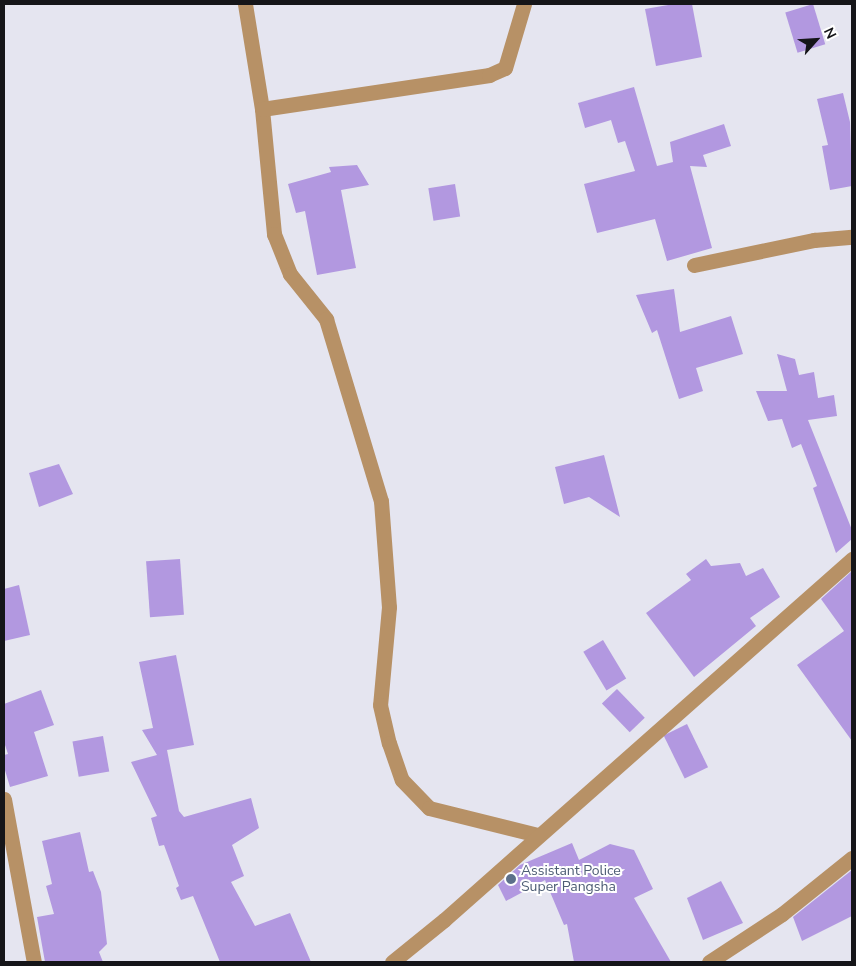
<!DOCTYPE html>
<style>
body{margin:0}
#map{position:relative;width:856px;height:966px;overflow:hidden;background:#e5e5f0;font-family:"Nunito Sans",sans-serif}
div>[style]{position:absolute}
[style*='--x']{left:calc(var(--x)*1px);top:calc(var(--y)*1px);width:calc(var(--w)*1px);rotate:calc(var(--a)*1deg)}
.building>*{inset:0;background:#b298e0;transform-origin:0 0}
.minor>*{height:15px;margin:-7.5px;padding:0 7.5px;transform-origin:7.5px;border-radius:7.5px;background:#b79166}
.dots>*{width:14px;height:14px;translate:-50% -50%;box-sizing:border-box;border:2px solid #fff;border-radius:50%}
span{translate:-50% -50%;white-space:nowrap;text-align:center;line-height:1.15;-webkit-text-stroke:4px #fff;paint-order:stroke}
.service-label{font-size:14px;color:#4e5e75}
.left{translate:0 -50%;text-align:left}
.frame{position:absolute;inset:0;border:5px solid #151519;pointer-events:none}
.north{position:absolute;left:791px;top:15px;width:50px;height:50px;-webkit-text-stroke:4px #fff;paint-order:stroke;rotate:64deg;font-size:14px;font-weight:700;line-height:20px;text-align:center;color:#151519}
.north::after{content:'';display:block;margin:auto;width:18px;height:22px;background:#151519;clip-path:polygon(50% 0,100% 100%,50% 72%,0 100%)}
</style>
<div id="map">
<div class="building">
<i style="clip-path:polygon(674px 4px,692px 4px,702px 57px,656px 66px,645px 9px)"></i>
<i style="left:813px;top:4px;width:42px;height:29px;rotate:73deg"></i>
<i style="clip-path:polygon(634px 87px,657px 166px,673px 162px,670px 142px,724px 124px,731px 146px,703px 155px,707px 167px,690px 166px,712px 248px,667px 261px,655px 219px,597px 233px,584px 184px,635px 171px,625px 141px,618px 143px,611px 120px,585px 128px,578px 103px)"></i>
<i style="clip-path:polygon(843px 93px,850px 122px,852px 186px,830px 190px,822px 146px,828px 145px,817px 99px)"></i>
<i style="clip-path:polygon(357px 165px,369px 185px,341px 190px,356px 268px,317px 275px,305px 211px,296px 213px,288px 184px,331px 172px,329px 167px)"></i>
<i style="left:455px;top:184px;width:33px;height:27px;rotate:81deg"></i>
<i style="clip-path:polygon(674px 289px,680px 332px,731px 316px,743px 354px,696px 368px,703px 391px,679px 399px,657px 330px,652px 333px,636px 295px)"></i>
<i style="clip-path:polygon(777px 354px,795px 359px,799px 375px,814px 372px,818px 398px,834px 395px,837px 416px,808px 420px,852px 530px,852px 539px,836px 553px,813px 488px,817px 486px,801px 444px,792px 448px,782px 419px,768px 421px,756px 391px,787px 391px)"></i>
<i style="clip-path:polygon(604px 455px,620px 517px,589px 497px,564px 504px,555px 467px)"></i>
<i style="clip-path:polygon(59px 464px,73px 494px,39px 507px,29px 473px)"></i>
<i style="left:180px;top:559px;width:56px;height:34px;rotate:86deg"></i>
<i style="clip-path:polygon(706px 559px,711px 566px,740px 563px,746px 576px,763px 568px,780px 597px,750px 618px,756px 626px,694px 677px,646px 613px,691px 580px,686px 574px)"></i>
<i style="clip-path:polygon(852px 571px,852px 741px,797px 665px,844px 631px,821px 599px)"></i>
<i style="clip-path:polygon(19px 585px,30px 635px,4px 641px,4px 589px)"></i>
<i style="left:603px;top:640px;width:45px;height:23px;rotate:59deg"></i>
<i style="clip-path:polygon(176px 655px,194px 745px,167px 750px,179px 811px,184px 817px,251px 798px,259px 828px,232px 845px,244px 876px,231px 882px,255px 926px,290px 913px,311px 962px,220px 962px,193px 896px,181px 900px,176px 888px,179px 886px,164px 845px,159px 846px,151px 818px,157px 816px,131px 762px,157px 755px,142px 730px,153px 728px,139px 662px)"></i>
<i style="left:617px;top:689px;width:40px;height:21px;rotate:46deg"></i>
<i style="clip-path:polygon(41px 690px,54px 725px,34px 732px,48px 776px,10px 787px,4px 767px,4px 755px,8px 754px,4px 742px,4px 704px)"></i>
<i style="left:687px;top:724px;width:48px;height:26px;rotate:64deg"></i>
<i style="left:103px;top:736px;width:36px;height:31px;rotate:80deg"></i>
<i style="clip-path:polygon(80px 832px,89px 872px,93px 871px,101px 892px,107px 944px,99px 952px,103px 962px,45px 962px,37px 917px,54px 914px,46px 886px,52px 884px,42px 841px)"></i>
<i style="clip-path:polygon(572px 843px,579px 860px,610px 844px,634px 850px,653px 889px,634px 898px,671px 962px,574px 962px,567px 924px,564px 925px,545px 880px,506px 901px,498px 885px,520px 865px)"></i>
<i style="clip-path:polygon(852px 870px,852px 916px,802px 941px,793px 917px)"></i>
<i style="clip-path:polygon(721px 881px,743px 923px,703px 940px,687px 898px)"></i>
</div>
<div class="minor">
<i style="--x:245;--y:4;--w:106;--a:80.8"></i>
<i style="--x:262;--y:109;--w:126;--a:84.5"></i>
<i style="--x:274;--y:234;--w:43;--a:68.2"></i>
<i style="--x:290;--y:274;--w:58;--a:51.3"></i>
<i style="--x:326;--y:319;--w:190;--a:73.2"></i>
<i style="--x:381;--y:501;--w:106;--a:85.7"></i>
<i style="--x:389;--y:607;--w:98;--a:95.2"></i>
<i style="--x:380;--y:705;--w:39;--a:77"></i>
<i style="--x:389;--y:743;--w:39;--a:71"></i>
<i style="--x:402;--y:780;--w:39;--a:46"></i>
<i style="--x:429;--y:808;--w:112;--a:13.9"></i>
<i style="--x:262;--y:109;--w:230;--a:-8.5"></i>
<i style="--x:489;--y:75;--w:17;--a:-24"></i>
<i style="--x:505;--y:68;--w:67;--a:-73.5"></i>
<i style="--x:694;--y:265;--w:123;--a:-11.8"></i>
<i style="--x:814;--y:240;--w:38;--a:-5"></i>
<i style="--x:4;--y:799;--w:166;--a:79.6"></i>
<i style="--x:392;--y:962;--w:67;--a:-38.9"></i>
<i style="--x:444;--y:920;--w:545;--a:-41.5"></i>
<i style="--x:709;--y:962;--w:87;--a:-33.3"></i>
<i style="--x:782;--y:914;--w:90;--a:-38.7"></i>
</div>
<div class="dots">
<i style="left:511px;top:879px;background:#5c6f8a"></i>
</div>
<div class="service-label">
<span class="left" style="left:521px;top:879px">Assistant Police<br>Super Pangsha</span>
</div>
<div class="frame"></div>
<div class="north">N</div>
</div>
